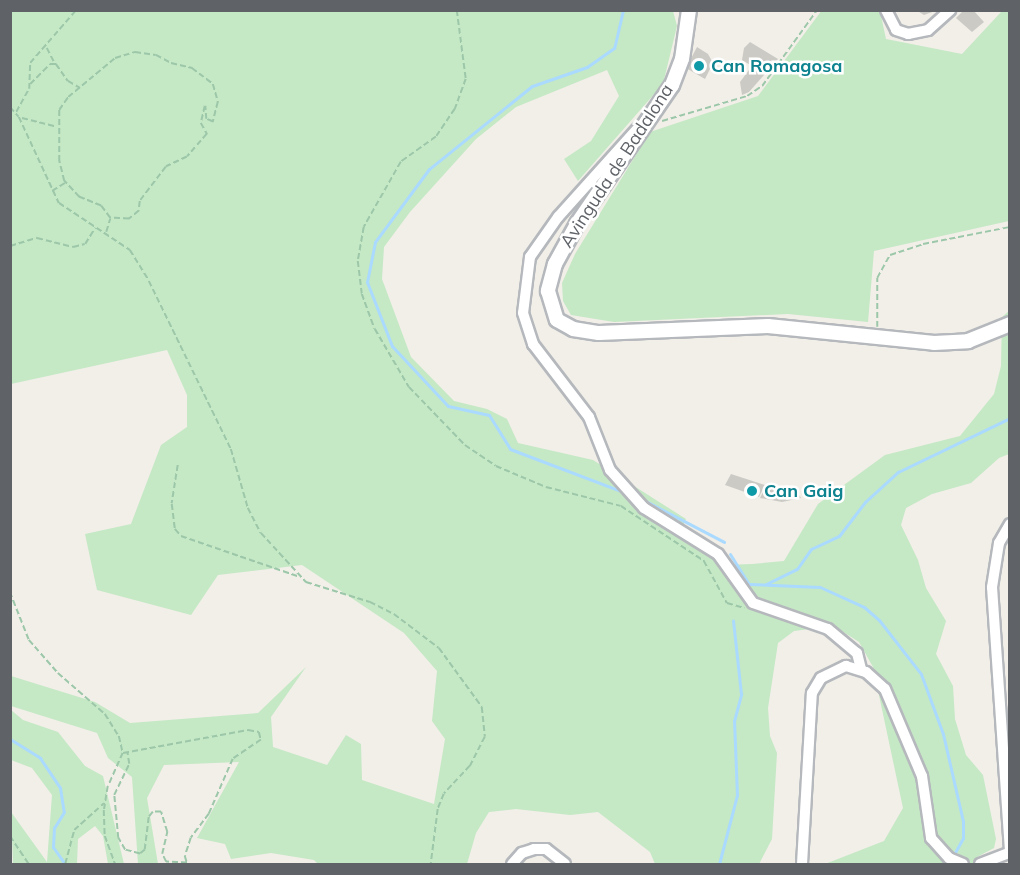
<!DOCTYPE html>
<style>
body{margin:0}
#map{position:relative;width:1020px;height:875px;overflow:hidden;background:#f1efe8;font-family:Mulish,sans-serif}
div>[style]{position:absolute}
[style*='--x']{left:calc(var(--x)*1px);top:calc(var(--y)*1px);width:calc(var(--w)*1px);rotate:calc(var(--a)*1deg)}
.green>*{inset:0;background:#c5e8c5}
.stream>*{height:3px;margin:-1.5px;padding:0 1.5px;transform-origin:1.5px;border-radius:1.5px;background:#aadaff}
.building>*{inset:0;background:#cccac5}
.path>*{height:1.5px;margin-top:-0.75px;transform-origin:0;background:repeating-linear-gradient(90deg,#9cc7a9 0 6px,transparent 0 9px)}
.roads{filter:drop-shadow(2px 0 #b5b8bc) drop-shadow(-2px 0 #b5b8bc) drop-shadow(0 2px #b5b8bc) drop-shadow(0 -2px #b5b8bc)}
.minor>*{height:10px;margin:-5px;padding:0 5px;transform-origin:5px;border-radius:5px;background:#fff}
.tertiary>*{height:14px;margin:-7px;padding:0 7px;transform-origin:7px;border-radius:7px;background:#fff}
.dots>*{width:16px;height:16px;translate:-50% -50%;box-sizing:border-box;border:3px solid #fff;border-radius:50%}
span{translate:-50% -50%;white-space:nowrap;text-align:center;line-height:1.15;-webkit-text-stroke:5px #fff;paint-order:stroke}
.culture-label{font-size:18px;color:#0d838f;font-weight:700}
.left{translate:0 -50%;text-align:left}
.street-label{font-size:18px;color:#5f6368}
.frame{position:absolute;inset:0;border:12px solid #5f6368;pointer-events:none}
</style>
<div id="map">
<div class="green">
<i style="clip-path:polygon(822px 10px,880px 11px,886px 39px,962px 54px,1002px 11px,1009px 11px,1009px 221px,874px 251px,868px 322px,788px 314px,614px 322px,571px 315px,563px 301px,562px 283px,575px 254px,650px 132px,758px 96px)"></i>
<i style="clip-path:polygon(11px 11px,673px 11px,677px 26px,663px 84px,578px 181px,564px 159px,591px 141px,619px 96px,607px 70px,516px 107px,476px 139px,410px 212px,384px 247px,382px 279px,411px 357px,454px 401px,487px 409px,507px 419px,518px 443px,593px 460px,686px 519px,682px 528px,724px 565px,752px 564px,784px 561px,818px 504px,885px 455px,960px 436px,994px 394px,1001px 366px,1002px 317px,1009px 311px,1009px 454px,999px 458px,971px 483px,932px 494px,906px 508px,901px 525px,918px 560px,926px 588px,946px 621px,936px 654px,953px 686px,955px 719px,966px 755px,983px 775px,996px 839px,994px 848px,977px 857px,976px 864px,825px 864px,884px 841px,903px 808px,873px 667px,859px 642px,834px 626px,794px 631px,778px 643px,768px 708px,770px 736px,777px 753px,772px 839px,759px 864px,655px 864px,650px 852px,598px 812px,570px 815px,516px 809px,489px 812px,476px 833px,467px 864px,318px 864px,314px 860px,271px 853px,231px 859px,225px 844px,197px 838px,239px 762px,164px 765px,147px 798px,158px 864px,138px 864px,132px 777px,108px 758px,97px 733px,11px 706px,11px 676px,95px 702px,130px 723px,258px 713px,306px 667px,271px 717px,273px 747px,327px 765px,346px 735px,361px 744px,362px 780px,434px 804px,445px 739px,432px 721px,437px 671px,404px 633px,302px 565px,218px 575px,191px 615px,97px 590px,85px 534px,131px 524px,161px 445px,187px 427px,187px 395px,167px 350px,11px 384px)"></i>
<i style="clip-path:polygon(11px 710px,23px 720px,58px 732px,85px 766px,103px 776px,124px 864px,108px 864px,103px 836px,95px 826px,78px 839px,77px 864px,13px 864px,11px 812px,47px 862px,52px 795px,32px 768px,11px 760px)"></i>
</div>
<div class="stream">
<i style="--x:623;--y:10;--w:39;--a:103"></i>
<i style="--x:614;--y:48;--w:33;--a:145"></i>
<i style="--x:587;--y:67;--w:58;--a:160.9"></i>
<i style="--x:532;--y:86;--w:132;--a:141.1"></i>
<i style="--x:429;--y:169;--w:91;--a:126.5"></i>
<i style="--x:375;--y:242;--w:41;--a:101.3"></i>
<i style="--x:367;--y:282;--w:69;--a:68.7"></i>
<i style="--x:392;--y:346;--w:82;--a:47"></i>
<i style="--x:448;--y:406;--w:42;--a:12.4"></i>
<i style="--x:489;--y:415;--w:40;--a:58"></i>
<i style="--x:510;--y:449;--w:121;--a:20.8"></i>
<i style="--x:638;--y:497;--w:97;--a:27.6"></i>
<i style="--x:730;--y:554;--w:36;--a:58"></i>
<i style="--x:749;--y:584;--w:71;--a:2.4"></i>
<i style="--x:820;--y:587;--w:48;--a:24.4"></i>
<i style="--x:864;--y:607;--w:20;--a:41"></i>
<i style="--x:879;--y:620;--w:68;--a:52.1"></i>
<i style="--x:921;--y:674;--w:64;--a:69.9"></i>
<i style="--x:943;--y:734;--w:89;--a:77.1"></i>
<i style="--x:963;--y:821;--w:17;--a:90"></i>
<i style="--x:963;--y:838;--w:18;--a:119"></i>
<i style="--x:766;--y:584;--w:34;--a:-26"></i>
<i style="--x:797;--y:569;--w:24;--a:-55"></i>
<i style="--x:811;--y:549;--w:31;--a:-25"></i>
<i style="--x:839;--y:536;--w:43;--a:-52.6"></i>
<i style="--x:865;--y:502;--w:45;--a:-42.3"></i>
<i style="--x:898;--y:472;--w:124;--a:-25.7"></i>
<i style="--x:10;--y:739;--w:36;--a:32"></i>
<i style="--x:40;--y:758;--w:36;--a:56"></i>
<i style="--x:60;--y:788;--w:24;--a:81"></i>
<i style="--x:64;--y:812;--w:19;--a:122"></i>
<i style="--x:54;--y:828;--w:19;--a:93"></i>
<i style="--x:53;--y:847;--w:21;--a:55"></i>
<i style="--x:719;--y:864;--w:71;--a:-75.4"></i>
<i style="--x:737;--y:795;--w:74;--a:-92.3"></i>
<i style="--x:734;--y:721;--w:28;--a:-75"></i>
<i style="--x:741;--y:694;--w:74;--a:-96.2"></i>
</div>
<div class="building">
<i style="clip-path:polygon(916px 10px,935px 10px,935px 11px,924px 15px)"></i>
<i style="clip-path:polygon(964px 10px,973px 10px,984px 22px,972px 32px,956px 18px)"></i>
<i style="clip-path:polygon(750px 42px,778px 59px,749px 92px,742px 95px,740px 82px,752px 66px,742px 60px,744px 48px)"></i>
<i style="clip-path:polygon(697px 47px,708px 54px,713px 63px,705px 79px,686px 68px)"></i>
<i style="clip-path:polygon(731px 474px,765px 485px,759px 497px,725px 485px)"></i>
<i style="clip-path:polygon(767px 484px,779px 490px,794px 487px,801px 498px,782px 502px,760px 498px)"></i>
</div>
<div class="path">
<i style="--x:457;--y:10;--w:70;--a:82.6"></i>
<i style="--x:466;--y:79;--w:32;--a:110"></i>
<i style="--x:455;--y:109;--w:34;--a:124"></i>
<i style="--x:436;--y:137;--w:43;--a:144.5"></i>
<i style="--x:401;--y:162;--w:75;--a:119.6"></i>
<i style="--x:364;--y:227;--w:35;--a:100"></i>
<i style="--x:358;--y:261;--w:33;--a:83"></i>
<i style="--x:362;--y:294;--w:37;--a:70"></i>
<i style="--x:375;--y:329;--w:67;--a:59.6"></i>
<i style="--x:409;--y:387;--w:81;--a:46"></i>
<i style="--x:465;--y:445;--w:37;--a:34"></i>
<i style="--x:496;--y:466;--w:54;--a:22.8"></i>
<i style="--x:546;--y:487;--w:77;--a:14.2"></i>
<i style="--x:621;--y:506;--w:100;--a:33.5"></i>
<i style="--x:704;--y:561;--w:48;--a:61.3"></i>
<i style="--x:727;--y:603;--w:18;--a:16"></i>
<i style="--x:47;--y:48;--w:18;--a:63"></i>
<i style="--x:135;--y:52;--w:21;--a:8"></i>
<i style="--x:156;--y:55;--w:17;--a:28"></i>
<i style="--x:171;--y:63;--w:22;--a:13"></i>
<i style="--x:192;--y:68;--w:26;--a:37"></i>
<i style="--x:213;--y:84;--w:19;--a:74"></i>
<i style="--x:218;--y:102;--w:21;--a:104"></i>
<i style="--x:213;--y:122;--w:8;--a:-157"></i>
<i style="--x:206;--y:119;--w:13;--a:-94"></i>
<i style="--x:205;--y:106;--w:17;--a:103"></i>
<i style="--x:201;--y:123;--w:13;--a:61"></i>
<i style="--x:207;--y:134;--w:30;--a:131"></i>
<i style="--x:187;--y:157;--w:23;--a:155"></i>
<i style="--x:166;--y:167;--w:43;--a:127.4"></i>
<i style="--x:140;--y:201;--w:10;--a:96"></i>
<i style="--x:139;--y:211;--w:13;--a:141"></i>
<i style="--x:129;--y:219;--w:19;--a:-177"></i>
<i style="--x:110;--y:218;--w:15;--a:-127"></i>
<i style="--x:101;--y:206;--w:24;--a:-158"></i>
<i style="--x:79;--y:197;--w:22;--a:-133"></i>
<i style="--x:64;--y:181;--w:21;--a:-104"></i>
<i style="--x:59;--y:161;--w:51;--a:-90"></i>
<i style="--x:59;--y:110;--w:16;--a:-55"></i>
<i style="--x:68;--y:97;--w:61;--a:-39.7"></i>
<i style="--x:115;--y:58;--w:21;--a:-17"></i>
<i style="--x:30;--y:84;--w:28;--a:-45"></i>
<i style="--x:50;--y:64;--w:6;--a:0"></i>
<i style="--x:56;--y:64;--w:21;--a:55"></i>
<i style="--x:68;--y:81;--w:14;--a:30"></i>
<i style="--x:10;--y:107;--w:13;--a:48"></i>
<i style="--x:19;--y:117;--w:95;--a:65.1"></i>
<i style="--x:59;--y:203;--w:85;--a:33.5"></i>
<i style="--x:130;--y:250;--w:36;--a:58"></i>
<i style="--x:149;--y:281;--w:187;--a:64"></i>
<i style="--x:231;--y:449;--w:61;--a:73.9"></i>
<i style="--x:248;--y:508;--w:28;--a:63"></i>
<i style="--x:261;--y:533;--w:67;--a:47.4"></i>
<i style="--x:306;--y:582;--w:67;--a:17.4"></i>
<i style="--x:370;--y:602;--w:27;--a:27"></i>
<i style="--x:394;--y:614;--w:56;--a:37.1"></i>
<i style="--x:439;--y:648;--w:73;--a:53.9"></i>
<i style="--x:482;--y:707;--w:30;--a:84"></i>
<i style="--x:485;--y:737;--w:33;--a:117"></i>
<i style="--x:470;--y:766;--w:38;--a:133"></i>
<i style="--x:444;--y:794;--w:16;--a:112"></i>
<i style="--x:438;--y:809;--w:55;--a:97.3"></i>
<i style="--x:16;--y:112;--w:26;--a:-61"></i>
<i style="--x:29;--y:89;--w:26;--a:-88"></i>
<i style="--x:30;--y:63;--w:70;--a:-49"></i>
<i style="--x:22;--y:118;--w:36;--a:14"></i>
<i style="--x:662;--y:121;--w:89;--a:-16.4"></i>
<i style="--x:747;--y:96;--w:18;--a:-34"></i>
<i style="--x:762;--y:86;--w:94;--a:-54.1"></i>
<i style="--x:52;--y:191;--w:15;--a:-32"></i>
<i style="--x:106;--y:232;--w:14;--a:-73"></i>
<i style="--x:10;--y:246;--w:28;--a:-17"></i>
<i style="--x:37;--y:238;--w:37;--a:14"></i>
<i style="--x:73;--y:247;--w:12;--a:-14"></i>
<i style="--x:85;--y:244;--w:19;--a:-58"></i>
<i style="--x:877;--y:327;--w:49;--a:-90"></i>
<i style="--x:877;--y:278;--w:26;--a:-61"></i>
<i style="--x:890;--y:255;--w:35;--a:-18"></i>
<i style="--x:923;--y:244;--w:89;--a:-11.1"></i>
<i style="--x:178;--y:465;--w:39;--a:99"></i>
<i style="--x:172;--y:504;--w:25;--a:83"></i>
<i style="--x:175;--y:529;--w:9;--a:49"></i>
<i style="--x:181;--y:536;--w:126;--a:19"></i>
<i style="--x:10;--y:592;--w:52;--a:68.4"></i>
<i style="--x:29;--y:640;--w:44;--a:48.7"></i>
<i style="--x:58;--y:673;--w:62;--a:41.1"></i>
<i style="--x:105;--y:714;--w:26;--a:58"></i>
<i style="--x:119;--y:736;--w:17;--a:77"></i>
<i style="--x:123;--y:753;--w:36;--a:114"></i>
<i style="--x:108;--y:786;--w:24;--a:99"></i>
<i style="--x:104;--y:810;--w:26;--a:88"></i>
<i style="--x:105;--y:836;--w:30;--a:70"></i>
<i style="--x:123;--y:753;--w:127;--a:-10.4"></i>
<i style="--x:248;--y:730;--w:11;--a:10"></i>
<i style="--x:259;--y:732;--w:8;--a:76"></i>
<i style="--x:261;--y:740;--w:34;--a:146"></i>
<i style="--x:233;--y:759;--w:60;--a:113.6"></i>
<i style="--x:209;--y:814;--w:30;--a:127"></i>
<i style="--x:191;--y:838;--w:19;--a:108"></i>
<i style="--x:185;--y:856;--w:7;--a:74"></i>
<i style="--x:187;--y:863;--w:21;--a:-177"></i>
<i style="--x:166;--y:862;--w:9;--a:-117"></i>
<i style="--x:162;--y:854;--w:23;--a:-77"></i>
<i style="--x:167;--y:832;--w:21;--a:-107"></i>
<i style="--x:161;--y:812;--w:8;--a:180"></i>
<i style="--x:153;--y:812;--w:6;--a:129"></i>
<i style="--x:149;--y:817;--w:33;--a:97"></i>
<i style="--x:145;--y:850;--w:6;--a:141"></i>
<i style="--x:140;--y:854;--w:16;--a:-165"></i>
<i style="--x:125;--y:850;--w:14;--a:-120"></i>
<i style="--x:118;--y:838;--w:43;--a:-95.3"></i>
<i style="--x:114;--y:795;--w:34;--a:-64"></i>
<i style="--x:129;--y:764;--w:12;--a:-99"></i>
<i style="--x:10;--y:836;--w:34;--a:56"></i>
<i style="--x:65;--y:864;--w:35;--a:-75"></i>
<i style="--x:74;--y:830;--w:40;--a:-42"></i>
</div>
<div class="roads">
<div class="minor">
<i style="--x:886;--y:10;--w:22;--a:63"></i>
<i style="--x:896;--y:30;--w:13;--a:18"></i>
<i style="--x:908;--y:34;--w:20;--a:-11"></i>
<i style="--x:928;--y:30;--w:30;--a:-42"></i>
<i style="--x:637;--y:129;--w:118;--a:131.9"></i>
<i style="--x:558;--y:217;--w:49;--a:125"></i>
<i style="--x:530;--y:257;--w:56;--a:97.1"></i>
<i style="--x:523;--y:313;--w:33;--a:72"></i>
<i style="--x:533;--y:344;--w:92;--a:52.5"></i>
<i style="--x:589;--y:417;--w:57;--a:68.4"></i>
<i style="--x:610;--y:470;--w:51;--a:48.2"></i>
<i style="--x:644;--y:508;--w:87;--a:31.9"></i>
<i style="--x:718;--y:554;--w:60;--a:54.5"></i>
<i style="--x:753;--y:603;--w:79;--a:19.1"></i>
<i style="--x:828;--y:629;--w:38;--a:40"></i>
<i style="--x:857;--y:653;--w:16;--a:76"></i>
<i style="--x:1010;--y:524;--w:22;--a:120"></i>
<i style="--x:999;--y:543;--w:45;--a:99"></i>
<i style="--x:992;--y:587;--w:267;--a:86.1"></i>
<i style="--x:512;--y:864;--w:15;--a:-48"></i>
<i style="--x:522;--y:853;--w:13;--a:-18"></i>
<i style="--x:534;--y:849;--w:12;--a:0"></i>
<i style="--x:546;--y:849;--w:24;--a:38"></i>
<i style="--x:802;--y:864;--w:171;--a:-86.7"></i>
<i style="--x:812;--y:693;--w:17;--a:-59"></i>
<i style="--x:821;--y:678;--w:28;--a:-26"></i>
<i style="--x:846;--y:666;--w:21;--a:17"></i>
<i style="--x:866;--y:672;--w:25;--a:42"></i>
<i style="--x:885;--y:689;--w:95;--a:67"></i>
<i style="--x:922;--y:776;--w:63;--a:81.7"></i>
<i style="--x:931;--y:838;--w:27;--a:48"></i>
<i style="--x:949;--y:858;--w:15;--a:23"></i>
<i style="--x:980;--y:864;--w:30;--a:-21"></i>
</div>
<div class="tertiary">
<i style="--x:689;--y:10;--w:49;--a:98.1"></i>
<i style="--x:682;--y:59;--w:28;--a:111"></i>
<i style="--x:672;--y:85;--w:168;--a:124.4"></i>
<i style="--x:577;--y:224;--w:46;--a:118.8"></i>
<i style="--x:555;--y:264;--w:28;--a:105"></i>
<i style="--x:548;--y:291;--w:30;--a:73"></i>
<i style="--x:557;--y:320;--w:18;--a:29"></i>
<i style="--x:573;--y:329;--w:26;--a:9"></i>
<i style="--x:599;--y:333;--w:169;--a:-2.4"></i>
<i style="--x:768;--y:326;--w:167;--a:5.8"></i>
<i style="--x:934;--y:343;--w:34;--a:-3"></i>
<i style="--x:968;--y:341;--w:45;--a:-22"></i>
</div>
</div>
<div class="dots">
<i style="left:699px;top:66px;background:#0f9aa8"></i>
<i style="left:752px;top:491px;background:#0f9aa8"></i>
</div>
<div class="culture-label">
<span class="left" style="left:711px;top:66px">Can Romagosa</span>
<span class="left" style="left:764px;top:491px">Can Gaig</span>
</div>
<div class="street-label">
<span style="left:617px;top:166px;rotate:-57deg">Avinguda de Badalona</span>
</div>
<div class="frame"></div>
</div>
